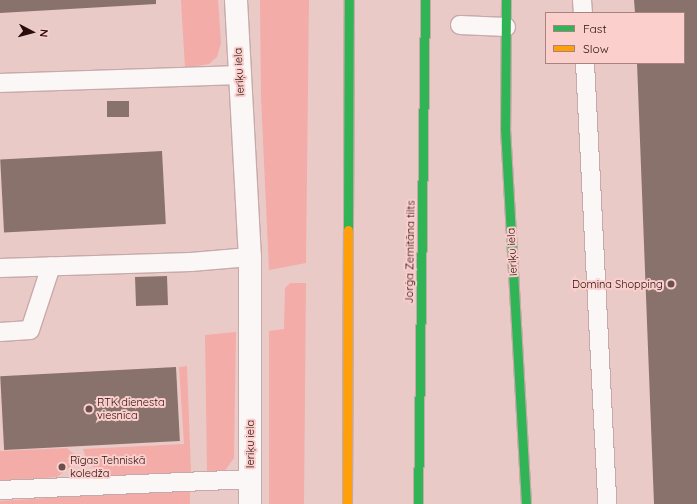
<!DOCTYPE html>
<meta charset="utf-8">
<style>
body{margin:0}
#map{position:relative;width:697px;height:504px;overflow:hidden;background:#eacac7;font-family:Quicksand,sans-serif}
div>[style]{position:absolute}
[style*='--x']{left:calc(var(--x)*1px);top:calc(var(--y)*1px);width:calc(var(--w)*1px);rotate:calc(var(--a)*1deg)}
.green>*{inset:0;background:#f3aca8}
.building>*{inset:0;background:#8a726c;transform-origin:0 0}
.roads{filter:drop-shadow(1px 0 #c6aaa9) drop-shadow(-1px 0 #c6aaa9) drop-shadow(0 1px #c6aaa9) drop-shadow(0 -1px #c6aaa9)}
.lane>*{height:18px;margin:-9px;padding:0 9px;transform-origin:9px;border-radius:9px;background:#fcf7f7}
.street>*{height:22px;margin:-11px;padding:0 11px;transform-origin:11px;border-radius:11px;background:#fcf7f7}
.fast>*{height:9px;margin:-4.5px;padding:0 4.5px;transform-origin:4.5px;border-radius:4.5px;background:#30b455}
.bridges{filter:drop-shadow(1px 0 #c6aaa9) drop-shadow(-1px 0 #c6aaa9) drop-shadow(0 1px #c6aaa9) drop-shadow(0 -1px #c6aaa9)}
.fast-bridge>*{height:9px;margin:-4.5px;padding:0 4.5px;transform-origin:4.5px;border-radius:4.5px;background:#30b455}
.slow-bridge>*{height:9px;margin:-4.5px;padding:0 4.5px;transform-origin:4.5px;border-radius:4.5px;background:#ff9f0a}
.dots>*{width:11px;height:11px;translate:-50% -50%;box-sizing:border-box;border:2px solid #fbcfcc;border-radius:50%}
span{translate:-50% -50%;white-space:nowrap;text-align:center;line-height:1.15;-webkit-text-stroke:4px #fbcfcc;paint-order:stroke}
.street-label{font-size:11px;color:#270e0d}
.poi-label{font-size:11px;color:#270e0d}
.right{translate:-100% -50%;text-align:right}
.left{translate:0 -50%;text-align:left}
.legend{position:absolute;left:545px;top:12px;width:140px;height:52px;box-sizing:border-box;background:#fbcfcc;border:1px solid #a68280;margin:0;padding:5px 7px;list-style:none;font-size:12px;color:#270e0d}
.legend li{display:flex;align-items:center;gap:8px;height:20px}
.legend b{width:20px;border:1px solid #a68280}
.north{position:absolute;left:12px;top:12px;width:40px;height:40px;-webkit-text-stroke:3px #fbcfcc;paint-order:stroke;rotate:96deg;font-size:11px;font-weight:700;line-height:16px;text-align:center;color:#270e0d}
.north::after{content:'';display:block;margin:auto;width:14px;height:18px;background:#270e0d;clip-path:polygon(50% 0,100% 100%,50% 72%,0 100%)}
</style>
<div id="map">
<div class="green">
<i style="clip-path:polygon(181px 0,218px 0,221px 43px,217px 57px,209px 64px,185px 68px)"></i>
<i style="clip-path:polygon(260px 0,309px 0,306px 263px,269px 270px,261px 97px)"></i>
<i style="clip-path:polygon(290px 283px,306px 283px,304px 504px,269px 504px,269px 331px,284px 329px,285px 288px)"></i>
<i style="clip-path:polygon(236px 332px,234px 458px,224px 472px,207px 473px,205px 335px)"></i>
<i style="clip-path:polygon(187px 366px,191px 472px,109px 476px,88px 464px,83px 449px,184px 444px,179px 367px)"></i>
<i style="clip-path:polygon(67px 448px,75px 455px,70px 467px,57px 477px,0 481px,0 451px)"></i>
<i style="clip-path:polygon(190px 489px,190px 504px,0 504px,0 501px)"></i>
</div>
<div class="building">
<i style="clip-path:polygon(0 0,156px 0,156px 4px,0 13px)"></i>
<i style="clip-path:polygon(634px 0,697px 0,697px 504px,654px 504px,637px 63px,684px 63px,684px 13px,635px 13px)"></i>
<i style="left:107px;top:101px;width:22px;height:16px"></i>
<i style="left:162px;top:151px;width:73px;height:162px;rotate:87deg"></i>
<i style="left:167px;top:276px;width:29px;height:32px;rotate:88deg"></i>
<i style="left:176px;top:367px;width:74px;height:176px;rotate:87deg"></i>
</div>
<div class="roads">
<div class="lane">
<i style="--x:582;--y:0;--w:13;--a:86"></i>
<i style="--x:460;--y:25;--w:46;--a:2.5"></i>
<i style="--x:585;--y:63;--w:442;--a:87.1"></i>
<i style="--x:0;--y:83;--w:239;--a:-1.9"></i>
<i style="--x:0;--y:268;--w:191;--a:-1.8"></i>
<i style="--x:191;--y:262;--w:59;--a:-4.8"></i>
<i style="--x:0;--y:332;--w:30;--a:-4"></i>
<i style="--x:30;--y:330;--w:67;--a:-71.8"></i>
<i style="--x:0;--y:490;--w:250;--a:-2.5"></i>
</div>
<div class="street">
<i style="--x:236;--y:0;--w:257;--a:86.9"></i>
<i style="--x:250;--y:257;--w:247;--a:90"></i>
</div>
<div class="fast">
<i style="--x:506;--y:0;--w:128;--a:90.4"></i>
<i style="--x:505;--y:128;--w:377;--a:86.8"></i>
</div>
</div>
<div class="bridges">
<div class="fast-bridge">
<i style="--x:348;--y:230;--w:230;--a:-89.8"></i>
<i style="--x:418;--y:504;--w:504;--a:-89.2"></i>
</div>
<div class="slow-bridge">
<i style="--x:347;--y:504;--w:274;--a:-89.8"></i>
</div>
</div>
<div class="dots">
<i style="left:671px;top:284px;background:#6b504e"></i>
<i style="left:89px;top:409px;background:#6b504e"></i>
<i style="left:62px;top:467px;background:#6b504e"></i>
</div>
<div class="street-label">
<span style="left:239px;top:72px;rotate:-93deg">Ieriķu iela</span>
<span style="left:410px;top:252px;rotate:-89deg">Jorģa Zemitāna tilts</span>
<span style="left:512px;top:252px;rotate:-93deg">Ieriķu iela</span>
<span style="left:250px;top:444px;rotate:-90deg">Ieriķu iela</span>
</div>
<div class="poi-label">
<span class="right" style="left:663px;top:284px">Domina Shopping</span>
<span class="left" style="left:97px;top:409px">RTK dienesta<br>viesnīca</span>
<span class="left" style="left:70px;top:467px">Rīgas Tehniskā<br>koledža</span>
</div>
<ul class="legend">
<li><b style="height:5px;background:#30b455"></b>Fast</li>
<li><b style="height:5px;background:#ff9f0a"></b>Slow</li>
</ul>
<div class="north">N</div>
</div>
